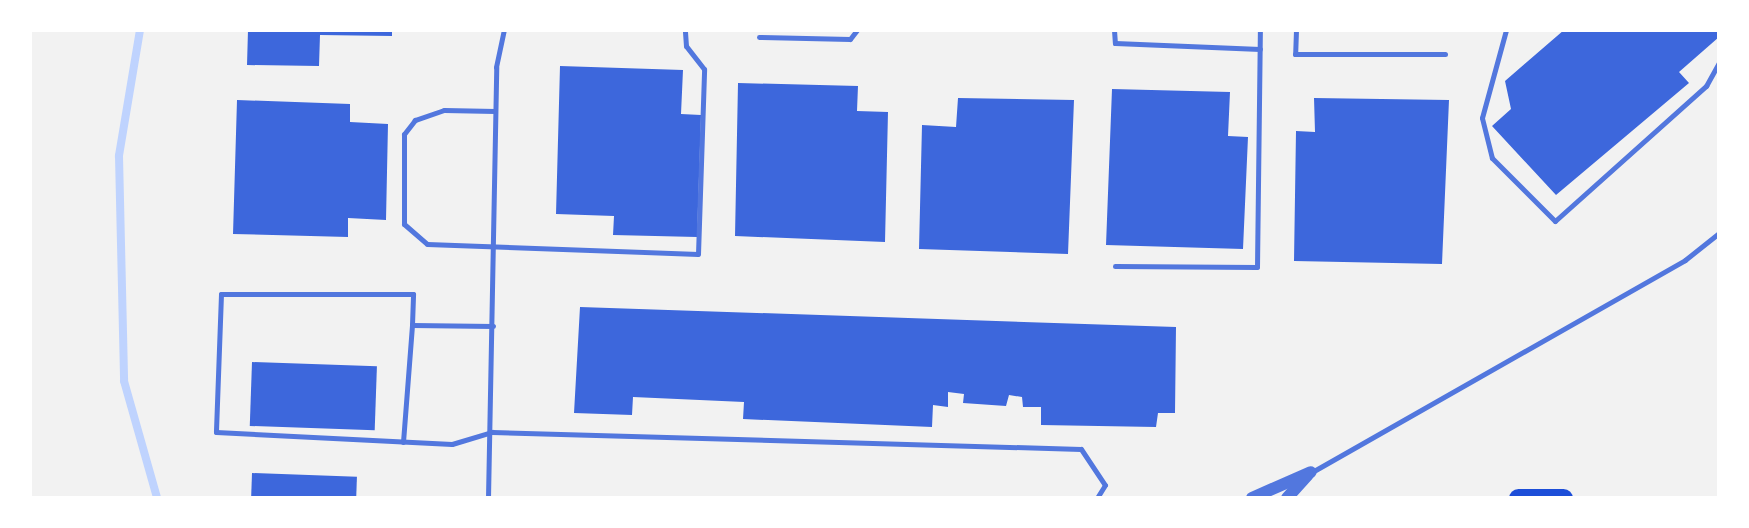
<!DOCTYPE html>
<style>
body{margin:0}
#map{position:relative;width:1749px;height:528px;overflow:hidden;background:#f2f2f2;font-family:"Work Sans",sans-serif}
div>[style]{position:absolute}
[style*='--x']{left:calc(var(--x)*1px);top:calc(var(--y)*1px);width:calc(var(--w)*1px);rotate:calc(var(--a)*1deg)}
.stream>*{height:8px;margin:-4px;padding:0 4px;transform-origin:4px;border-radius:4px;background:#bfd3fe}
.building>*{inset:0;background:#3d67dc;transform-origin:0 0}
.service>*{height:5px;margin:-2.5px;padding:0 2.5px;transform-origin:2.5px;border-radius:2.5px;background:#5277de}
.tertiary>*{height:12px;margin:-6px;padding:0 6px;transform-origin:6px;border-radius:6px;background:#5277de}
.trunk>*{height:19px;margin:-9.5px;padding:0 9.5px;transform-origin:9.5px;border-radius:9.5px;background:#1d4ed8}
span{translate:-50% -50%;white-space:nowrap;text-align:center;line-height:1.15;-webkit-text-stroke:7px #fff;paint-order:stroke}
.frame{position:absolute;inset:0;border:32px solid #fff;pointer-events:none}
</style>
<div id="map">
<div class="stream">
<i style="--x:140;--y:30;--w:128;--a:99.5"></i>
<i style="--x:119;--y:156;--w:225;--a:88.7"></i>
<i style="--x:124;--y:381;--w:122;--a:74.2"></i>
</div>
<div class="building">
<i style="clip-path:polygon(248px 30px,392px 30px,392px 36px,320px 35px,319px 66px,247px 65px)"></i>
<i style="clip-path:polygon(1564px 30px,1719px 30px,1719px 37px,1679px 72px,1689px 83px,1556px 195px,1492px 126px,1511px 109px,1505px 81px)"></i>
<i style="clip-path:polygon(560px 66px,683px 70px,681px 114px,701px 115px,697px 237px,613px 235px,614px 216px,556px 214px)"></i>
<i style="clip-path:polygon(738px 83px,858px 86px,857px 111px,888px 112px,885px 242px,735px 236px)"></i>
<i style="clip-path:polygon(1112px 89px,1230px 92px,1228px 136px,1248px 137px,1243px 249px,1106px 245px)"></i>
<i style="clip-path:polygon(958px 98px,1074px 100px,1068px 254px,919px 249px,922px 125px,956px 127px)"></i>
<i style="clip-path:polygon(1314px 98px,1449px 100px,1442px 264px,1294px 261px,1296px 131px,1315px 132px)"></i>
<i style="clip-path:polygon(237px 100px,350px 104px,350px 122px,388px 124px,386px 220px,348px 218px,348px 237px,233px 234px)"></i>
<i style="clip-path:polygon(580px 307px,1176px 327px,1175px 413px,1158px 413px,1156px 427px,1041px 425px,1041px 407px,1023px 407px,1022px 397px,1009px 395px,1006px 406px,963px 403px,964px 394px,948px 392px,948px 407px,933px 405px,932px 427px,743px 419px,744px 402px,633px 397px,632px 415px,574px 413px)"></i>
<i style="left:252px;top:362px;width:125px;height:64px;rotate:2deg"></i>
<i style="left:252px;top:473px;width:105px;height:25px;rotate:2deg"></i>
</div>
<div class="service">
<i style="--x:1114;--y:30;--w:13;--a:86"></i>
<i style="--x:1115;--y:43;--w:145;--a:2.4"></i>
<i style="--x:1296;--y:30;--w:24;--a:92"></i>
<i style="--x:1295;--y:54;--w:150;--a:0"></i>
<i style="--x:1506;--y:30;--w:91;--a:105.3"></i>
<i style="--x:1482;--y:118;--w:41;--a:76"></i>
<i style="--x:1492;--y:158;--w:89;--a:45"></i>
<i style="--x:1555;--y:221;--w:203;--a:-41.8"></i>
<i style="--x:1706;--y:86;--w:26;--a:-61"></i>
<i style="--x:759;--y:37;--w:91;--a:1.3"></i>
<i style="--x:850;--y:39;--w:11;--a:-52"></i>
<i style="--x:495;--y:111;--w:51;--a:-178.9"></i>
<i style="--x:444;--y:110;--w:31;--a:161"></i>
<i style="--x:415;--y:120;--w:18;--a:128"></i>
<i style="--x:404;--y:134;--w:90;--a:90"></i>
<i style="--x:404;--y:224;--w:30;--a:41"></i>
<i style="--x:427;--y:244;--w:271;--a:2.1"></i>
<i style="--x:698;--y:254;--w:185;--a:-88.1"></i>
<i style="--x:704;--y:69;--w:29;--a:-128"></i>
<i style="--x:686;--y:46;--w:16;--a:-94"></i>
<i style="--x:1115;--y:266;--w:142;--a:0.4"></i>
<i style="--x:1257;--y:267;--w:237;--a:-89.3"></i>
<i style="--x:493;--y:326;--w:81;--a:-179.3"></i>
<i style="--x:412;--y:325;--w:31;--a:-88"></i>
<i style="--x:413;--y:294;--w:192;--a:180"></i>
<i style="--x:221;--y:294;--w:138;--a:92.1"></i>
<i style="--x:216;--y:432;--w:236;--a:2.9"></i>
<i style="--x:452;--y:444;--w:42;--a:-16.7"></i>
<i style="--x:492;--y:432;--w:589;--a:1.65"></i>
<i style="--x:1081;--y:449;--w:43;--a:56.3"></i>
<i style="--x:1105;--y:485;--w:15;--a:122"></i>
<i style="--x:403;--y:442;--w:117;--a:-85.6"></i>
<i style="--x:1312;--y:472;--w:429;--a:-29.6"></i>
<i style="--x:1685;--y:260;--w:43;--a:-38.5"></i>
<i style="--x:488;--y:498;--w:431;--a:-88.9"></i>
<i style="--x:496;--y:67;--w:38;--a:-78"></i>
</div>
<div class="tertiary">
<i style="--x:1252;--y:498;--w:64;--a:-23.8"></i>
<i style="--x:1287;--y:498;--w:31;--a:-48"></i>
</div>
<div class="trunk">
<i style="--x:1518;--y:498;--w:45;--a:0"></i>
</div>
<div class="frame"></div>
</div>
